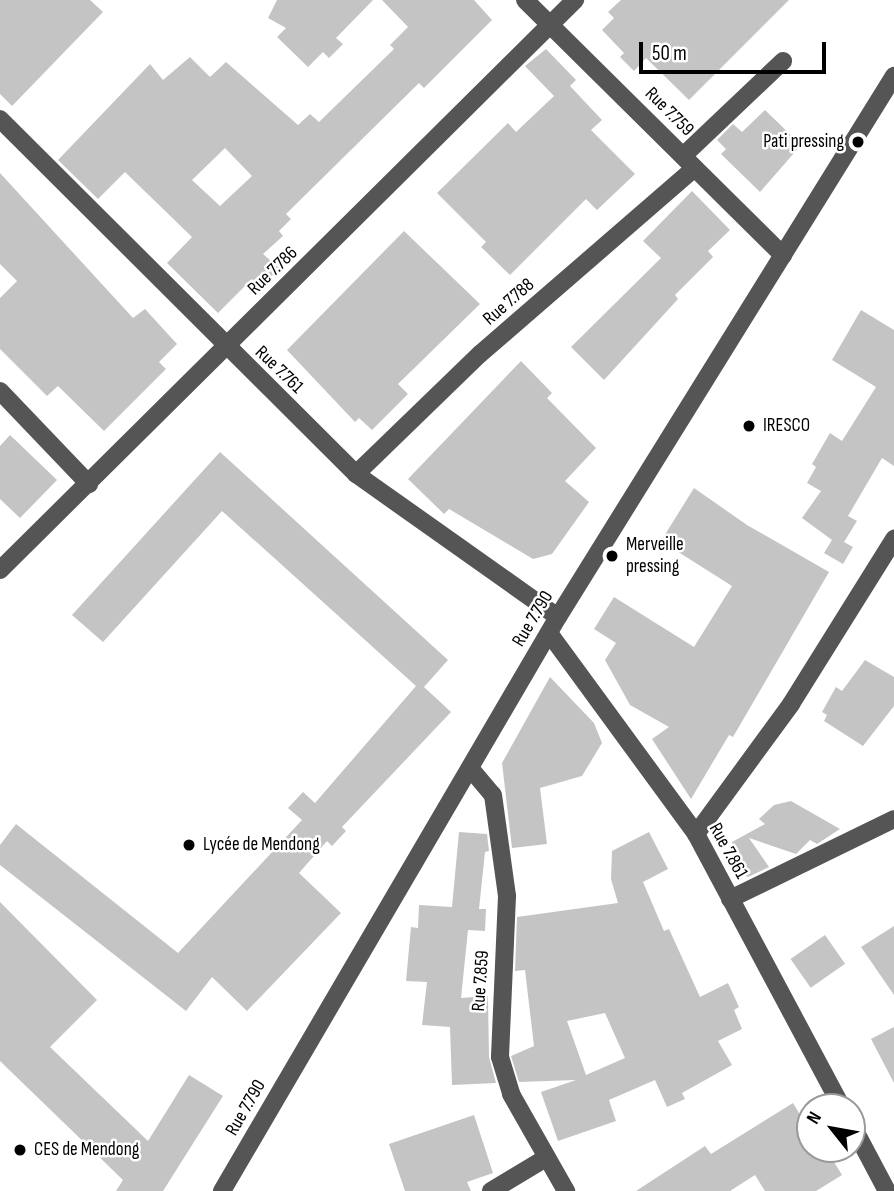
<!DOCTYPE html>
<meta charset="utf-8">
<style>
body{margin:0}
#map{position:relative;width:894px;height:1191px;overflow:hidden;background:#fff;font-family:"Sofia Sans Condensed",sans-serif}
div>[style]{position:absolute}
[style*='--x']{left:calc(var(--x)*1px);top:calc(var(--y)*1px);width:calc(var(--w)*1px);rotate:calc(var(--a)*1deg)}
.building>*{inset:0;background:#c4c4c4;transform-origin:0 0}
.minor>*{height:18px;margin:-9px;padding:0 9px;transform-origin:9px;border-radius:9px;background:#555}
.dots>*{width:19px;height:19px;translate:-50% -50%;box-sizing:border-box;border:4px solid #fff;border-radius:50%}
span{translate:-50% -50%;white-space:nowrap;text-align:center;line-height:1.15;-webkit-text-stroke:5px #fff;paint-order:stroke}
.street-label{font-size:19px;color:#000}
.poi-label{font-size:19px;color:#000}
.right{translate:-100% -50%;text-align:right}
.left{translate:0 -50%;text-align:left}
.north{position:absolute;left:796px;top:1093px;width:70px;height:70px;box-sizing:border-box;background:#fff;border:2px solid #999;border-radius:50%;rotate:301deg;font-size:19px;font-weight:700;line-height:28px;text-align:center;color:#000}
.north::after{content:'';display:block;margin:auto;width:24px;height:32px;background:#000;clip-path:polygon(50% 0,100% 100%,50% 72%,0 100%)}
.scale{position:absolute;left:639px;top:42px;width:187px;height:32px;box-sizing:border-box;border:4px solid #000;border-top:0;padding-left:9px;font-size:21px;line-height:24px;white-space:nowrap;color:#000;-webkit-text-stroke:5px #fff;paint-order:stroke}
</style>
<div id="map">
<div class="building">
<i style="clip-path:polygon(0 0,90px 0,103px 12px,12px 106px,0 94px)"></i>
<i style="clip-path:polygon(277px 0,373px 0,336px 38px,343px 44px,329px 58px,323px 52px,308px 67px,277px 37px,286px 28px,268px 18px)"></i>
<i style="clip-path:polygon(evenodd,382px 0,474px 0,492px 20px,424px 88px,419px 83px,286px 214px,291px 219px,279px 231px,283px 236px,263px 254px,279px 268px,261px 288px,252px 279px,218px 313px,167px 263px,192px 237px,125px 172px,98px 199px,58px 160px,150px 64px,163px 80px,190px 57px,210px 77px,226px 62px,298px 125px,310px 114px,319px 122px,394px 49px,390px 45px,408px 27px,382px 0,225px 148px,252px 176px,220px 206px,192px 180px,225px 148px)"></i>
<i style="clip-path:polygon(621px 0,789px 0,689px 100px,646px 58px,634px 71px,620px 57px,624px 53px,602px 30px,614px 18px,608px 12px)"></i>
<i style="clip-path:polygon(546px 49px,576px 80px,570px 86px,602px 120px,591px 130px,635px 174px,597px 210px,586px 199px,510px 275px,481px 247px,486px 242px,437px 193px,508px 123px,516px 132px,554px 96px,525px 66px)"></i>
<i style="clip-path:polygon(765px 110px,801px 145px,760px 192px,721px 154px,726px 149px,717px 140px,733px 124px,742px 132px)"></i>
<i style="clip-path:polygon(0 173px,133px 318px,145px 309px,177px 344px,159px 362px,166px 369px,104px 431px,58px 386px,47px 396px,0 349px,0 298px,17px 281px,0 264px)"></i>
<i style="clip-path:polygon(692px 191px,730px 230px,708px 251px,713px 257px,675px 295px,678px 299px,604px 380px,571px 347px,661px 258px,643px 241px)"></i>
<i style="clip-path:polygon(404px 231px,480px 304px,398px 384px,408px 394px,372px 430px,359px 418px,355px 422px,287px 350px)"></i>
<i style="clip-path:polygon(861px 310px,894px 330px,894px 466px,882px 458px,848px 516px,857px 521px,844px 542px,853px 547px,843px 564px,824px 553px,832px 540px,802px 518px,821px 491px,807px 483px,816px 467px,812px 464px,830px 433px,842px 441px,876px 387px,832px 360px)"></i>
<i style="clip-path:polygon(521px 361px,552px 393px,547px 398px,596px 448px,565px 481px,589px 502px,552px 554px,533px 559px,449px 509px,444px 514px,408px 479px)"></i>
<i style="clip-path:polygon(10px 435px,57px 480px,20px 518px,0 499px,0 446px)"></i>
<i style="clip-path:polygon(220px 452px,448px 660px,424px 687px,451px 712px,342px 827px,346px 831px,332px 846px,327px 841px,299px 873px,341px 913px,247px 1011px,212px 977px,186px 1011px,0 865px,0 845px,16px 824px,178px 953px,302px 820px,288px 808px,303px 792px,315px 803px,416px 686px,222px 511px,103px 642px,72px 615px)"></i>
<i style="clip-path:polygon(694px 488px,747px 525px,829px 572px,733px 737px,729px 735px,691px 799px,652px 739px,669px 727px,630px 705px,605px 660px,616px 643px,594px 629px,614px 597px,694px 647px,732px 586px,661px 541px)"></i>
<i style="clip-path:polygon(865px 660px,894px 677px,894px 706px,863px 746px,824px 721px,827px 715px,822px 712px,836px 687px,842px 691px)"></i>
<i style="clip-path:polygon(550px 677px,594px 723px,602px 743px,582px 776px,540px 788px,547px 844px,512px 848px,502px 763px)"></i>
<i style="clip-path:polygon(791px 801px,840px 829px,817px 844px,810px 840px,796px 854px,749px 838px,769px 867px,748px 877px,735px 872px,732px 842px,765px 824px,759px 819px,774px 805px)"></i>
<i style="clip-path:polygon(459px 832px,487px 834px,489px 851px,485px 852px,479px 909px,486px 909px,485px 931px,468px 930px,461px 998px,488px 996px,489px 1057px,496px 1083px,452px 1085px,450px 1027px,422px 1025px,427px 982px,406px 981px,411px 927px,418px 928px,419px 905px,452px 907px)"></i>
<i style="clip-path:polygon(evenodd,649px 832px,668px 869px,643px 882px,664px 931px,669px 929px,700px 997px,728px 983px,739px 1007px,734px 1010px,742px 1029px,718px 1041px,732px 1065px,682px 1093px,685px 1099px,667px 1107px,655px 1080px,609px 1100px,616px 1121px,558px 1141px,541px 1092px,576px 1080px,519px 1082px,511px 1056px,534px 1046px,525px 970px,515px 971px,517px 917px,618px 903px,611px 879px,612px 851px,649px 832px,605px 1013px,625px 1058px,586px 1075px,567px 1021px,605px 1013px)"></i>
<i style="clip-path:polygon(0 902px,97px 1000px,50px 1047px,148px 1141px,189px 1075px,223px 1096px,163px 1191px,116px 1191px,123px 1180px,0 1061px)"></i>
<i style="clip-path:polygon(894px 926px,894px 995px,861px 947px)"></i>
<i style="left:825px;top:935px;width:35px;height:42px;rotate:55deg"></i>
<i style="clip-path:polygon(894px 1027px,894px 1083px,871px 1039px)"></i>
<i style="clip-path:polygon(793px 1103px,810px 1131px,810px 1149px,826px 1149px,842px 1175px,816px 1191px,765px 1191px,755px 1175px,730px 1191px,636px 1191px,705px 1146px,711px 1154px)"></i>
<i style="clip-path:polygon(474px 1115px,493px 1173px,467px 1182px,471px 1191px,405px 1191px,389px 1144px)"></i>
</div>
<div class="minor">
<i style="--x:525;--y:0;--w:363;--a:44.7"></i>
<i style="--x:0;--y:119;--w:503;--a:44.92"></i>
<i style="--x:356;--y:474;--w:247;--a:35.3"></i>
<i style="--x:683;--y:156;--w:138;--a:-43.5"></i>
<i style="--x:0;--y:391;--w:129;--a:46.3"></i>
<i style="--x:356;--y:474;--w:173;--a:-44.1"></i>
<i style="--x:480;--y:354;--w:284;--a:-40.9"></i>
<i style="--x:0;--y:570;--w:810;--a:-44.75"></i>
<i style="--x:549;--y:633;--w:249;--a:53.8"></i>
<i style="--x:696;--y:834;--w:310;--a:61.9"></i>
<i style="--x:470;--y:768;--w:35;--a:50"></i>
<i style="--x:493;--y:795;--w:102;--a:82.1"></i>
<i style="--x:507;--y:896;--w:161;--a:92.5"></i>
<i style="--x:500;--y:1057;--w:39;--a:73"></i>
<i style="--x:511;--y:1094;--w:112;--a:60.4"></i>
<i style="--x:696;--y:834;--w:161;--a:-53.8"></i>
<i style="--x:791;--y:704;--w:195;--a:-58"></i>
<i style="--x:730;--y:899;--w:182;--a:-26"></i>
<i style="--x:852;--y:1125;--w:75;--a:62.1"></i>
<i style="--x:222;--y:1191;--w:665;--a:-59.66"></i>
<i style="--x:558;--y:617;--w:637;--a:-58.16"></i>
<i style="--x:491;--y:1191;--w:64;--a:-31"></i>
</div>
<div class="dots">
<i style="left:858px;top:142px;background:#000"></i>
<i style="left:749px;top:426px;background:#000"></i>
<i style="left:612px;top:556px;background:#000"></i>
<i style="left:189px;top:845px;background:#000"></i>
<i style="left:20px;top:1150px;background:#000"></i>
</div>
<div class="street-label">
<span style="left:669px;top:112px;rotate:45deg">Rue 7.759</span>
<span style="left:273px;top:271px;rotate:-44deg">Rue 7.786</span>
<span style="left:509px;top:302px;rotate:-41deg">Rue 7.788</span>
<span style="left:279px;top:370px;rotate:44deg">Rue 7.761</span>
<span style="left:533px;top:619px;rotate:-59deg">Rue 7.790</span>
<span style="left:728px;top:851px;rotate:61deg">Rue 7.861</span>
<span style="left:481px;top:981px;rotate:-86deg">Rue 7.859</span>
<span style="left:246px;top:1108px;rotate:-60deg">Rue 7.790</span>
</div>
<div class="poi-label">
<span class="right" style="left:844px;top:142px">Pati pressing</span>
<span class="left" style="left:763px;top:426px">IRESCO</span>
<span class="left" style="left:626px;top:556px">Merveille<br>pressing</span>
<span class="left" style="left:203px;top:845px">Lycée de Mendong</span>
<span class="left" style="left:34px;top:1150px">CES de Mendong</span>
</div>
<div class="north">N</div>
<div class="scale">50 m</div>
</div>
